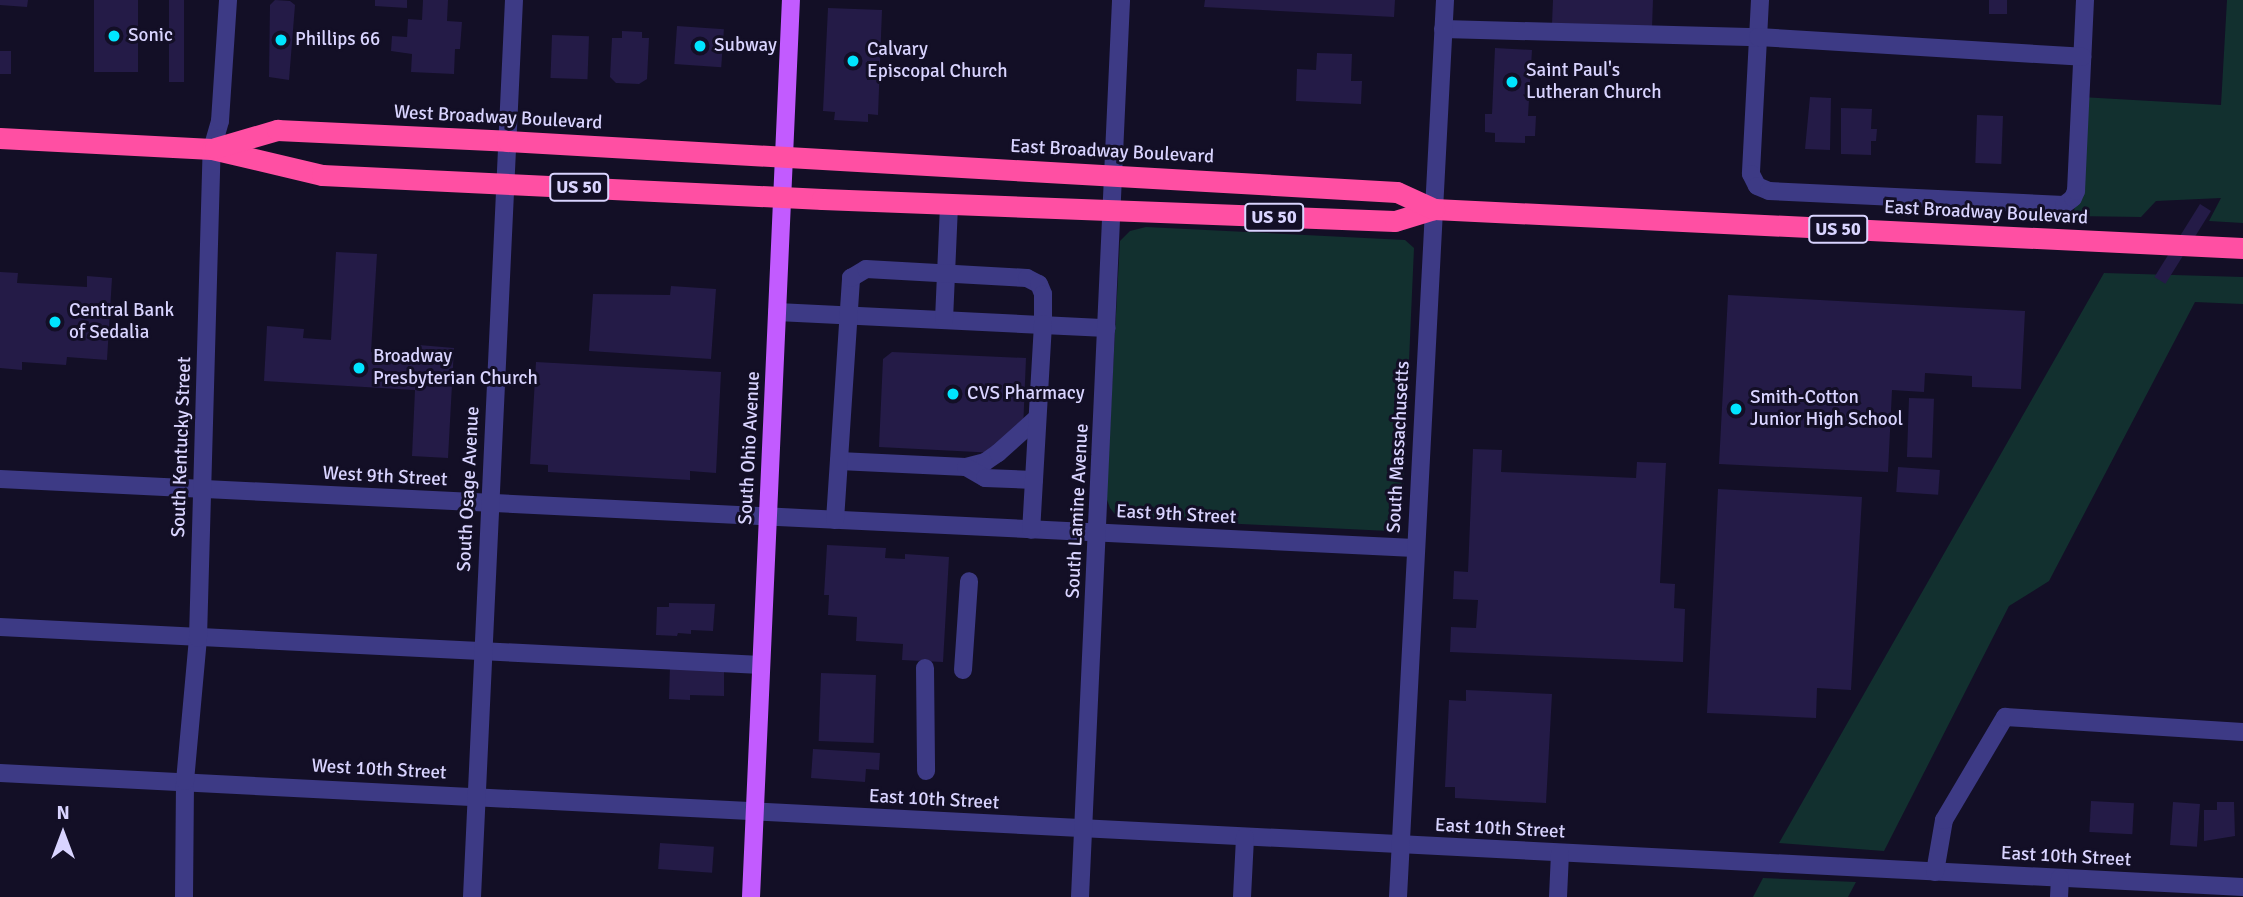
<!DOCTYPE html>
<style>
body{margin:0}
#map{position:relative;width:2243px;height:897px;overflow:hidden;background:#130f26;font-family:Signika,sans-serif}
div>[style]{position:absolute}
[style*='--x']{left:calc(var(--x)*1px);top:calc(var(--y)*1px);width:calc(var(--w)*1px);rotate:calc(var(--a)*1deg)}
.green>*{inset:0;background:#12302f}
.building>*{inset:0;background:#241b47;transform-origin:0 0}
.minor>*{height:18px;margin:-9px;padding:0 9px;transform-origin:9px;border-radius:9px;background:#3d3a85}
.major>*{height:18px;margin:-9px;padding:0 9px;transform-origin:9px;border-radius:9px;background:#c25bff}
.highway>*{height:21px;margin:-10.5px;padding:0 10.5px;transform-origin:10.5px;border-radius:10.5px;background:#ff4fa3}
.dots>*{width:19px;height:19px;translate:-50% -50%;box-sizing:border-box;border:4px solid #130f26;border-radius:50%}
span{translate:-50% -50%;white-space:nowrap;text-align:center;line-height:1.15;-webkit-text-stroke:6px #130f26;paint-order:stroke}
.shield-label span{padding:2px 5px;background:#130f26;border:2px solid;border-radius:5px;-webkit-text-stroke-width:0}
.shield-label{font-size:18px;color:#d9d4ff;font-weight:700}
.poi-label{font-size:19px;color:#d9d4ff}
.left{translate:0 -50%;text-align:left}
.street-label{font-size:19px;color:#d9d4ff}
.north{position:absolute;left:28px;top:799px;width:70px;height:70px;-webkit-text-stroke:5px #130f26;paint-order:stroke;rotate:0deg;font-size:19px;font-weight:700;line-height:28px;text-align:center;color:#d9d4ff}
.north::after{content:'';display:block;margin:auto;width:24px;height:32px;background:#d9d4ff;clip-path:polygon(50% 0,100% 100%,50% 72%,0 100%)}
</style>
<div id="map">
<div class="green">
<i style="clip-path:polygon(2227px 0,2243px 0,2243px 223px,2209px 221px,2221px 198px,2156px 201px,2141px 217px,2074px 216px,2081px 97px,2221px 105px)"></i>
<i style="clip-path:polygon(1146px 227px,1405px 240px,1414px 248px,1402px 519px,1397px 528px,1389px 531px,1118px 518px,1110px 508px,1106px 497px,1120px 241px,1130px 231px)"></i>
<i style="clip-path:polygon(2104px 273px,2243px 277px,2243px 304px,2195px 302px,2049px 581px,2009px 606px,1884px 851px,1779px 843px)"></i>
<i style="clip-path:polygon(1763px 878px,1856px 882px,1848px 897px,1753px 897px)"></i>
</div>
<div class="building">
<i style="clip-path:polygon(0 0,28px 0,27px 7px,0 5px)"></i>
<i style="left:94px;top:0;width:44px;height:72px"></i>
<i style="left:169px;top:0;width:15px;height:82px"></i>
<i style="clip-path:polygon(275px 0,290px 1px,295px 5px,289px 80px,269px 77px,270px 5px)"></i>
<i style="clip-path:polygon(375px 0,407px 0,407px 8px,375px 6px)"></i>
<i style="clip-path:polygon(423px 0,448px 0,447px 21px,462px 22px,460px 49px,455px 49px,454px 74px,411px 72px,412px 54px,391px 51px,392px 36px,407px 37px,408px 19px,422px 20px)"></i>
<i style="clip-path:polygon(1205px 0,1395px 0,1394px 17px,1204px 7px)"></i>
<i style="clip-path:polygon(1553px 0,1653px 0,1652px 28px,1552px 24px)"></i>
<i style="left:1989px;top:0;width:18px;height:14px"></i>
<i style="clip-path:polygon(828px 8px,882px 10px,878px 115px,868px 114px,868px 122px,834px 120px,835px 112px,823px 111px)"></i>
<i style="left:677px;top:26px;width:47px;height:38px;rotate:4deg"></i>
<i style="clip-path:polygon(622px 31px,642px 32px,642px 38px,649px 38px,647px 79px,639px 84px,616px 83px,610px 77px,612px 38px,622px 38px)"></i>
<i style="left:552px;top:35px;width:37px;height:43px;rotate:2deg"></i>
<i style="clip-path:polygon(1495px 48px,1532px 50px,1528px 116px,1536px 116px,1535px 136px,1525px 136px,1525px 143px,1495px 142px,1495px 133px,1485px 132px,1485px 114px,1492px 114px)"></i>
<i style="left:0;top:51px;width:11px;height:23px"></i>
<i style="clip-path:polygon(1317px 53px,1352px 54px,1351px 81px,1362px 81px,1361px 104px,1296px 101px,1297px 69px,1316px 70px)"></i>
<i style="clip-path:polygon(1810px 97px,1831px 98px,1830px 150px,1805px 149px)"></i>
<i style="clip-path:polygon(1841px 108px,1872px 109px,1871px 129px,1877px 129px,1876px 141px,1871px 141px,1871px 155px,1841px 154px)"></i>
<i style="left:1977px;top:115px;width:26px;height:48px;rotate:2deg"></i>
<i style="left:2200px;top:204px;width:13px;height:86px;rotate:32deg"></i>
<i style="clip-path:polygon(336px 252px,377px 254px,371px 352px,418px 355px,419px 345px,454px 348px,448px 458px,412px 456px,415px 390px,264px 381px,267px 326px,304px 329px,303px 338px,331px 340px)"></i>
<i style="clip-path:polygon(0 272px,18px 273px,17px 283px,87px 287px,87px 276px,112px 278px,107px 360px,67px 357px,66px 365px,22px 362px,22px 370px,0 368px)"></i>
<i style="clip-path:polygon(671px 286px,716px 289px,711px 359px,589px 351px,593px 294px,670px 295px)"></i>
<i style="clip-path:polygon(1728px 295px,2025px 311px,2021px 389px,1972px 387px,1972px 376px,1925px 373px,1924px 392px,1892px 390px,1888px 472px,1719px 464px)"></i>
<i style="clip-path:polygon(892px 352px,1026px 358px,1023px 430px,996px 453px,879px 447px,883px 359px)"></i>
<i style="clip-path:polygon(536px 362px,721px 372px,716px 473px,690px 471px,690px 480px,548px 472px,548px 465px,530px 464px)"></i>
<i style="left:1909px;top:398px;width:25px;height:59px;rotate:2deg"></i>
<i style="clip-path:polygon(1473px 449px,1502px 450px,1501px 472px,1636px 478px,1637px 462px,1666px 463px,1660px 583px,1675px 584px,1674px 608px,1685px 609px,1683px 662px,1450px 652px,1451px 627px,1476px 628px,1478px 600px,1453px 599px,1454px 571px,1468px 572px)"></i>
<i style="left:1898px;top:467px;width:42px;height:25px;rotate:4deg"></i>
<i style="clip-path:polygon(1718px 489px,1862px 497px,1851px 690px,1817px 688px,1816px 718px,1707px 713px)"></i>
<i style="clip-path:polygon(827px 545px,886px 548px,885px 558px,905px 559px,905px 554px,949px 557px,943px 662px,902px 660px,903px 644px,856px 641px,857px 617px,828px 615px,829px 595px,824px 595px)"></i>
<i style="clip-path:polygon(669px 603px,715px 604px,713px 631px,691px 630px,691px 634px,678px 633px,677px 636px,656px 635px,657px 607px,669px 607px)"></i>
<i style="clip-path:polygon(670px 666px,724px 667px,724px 696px,690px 695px,690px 700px,669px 699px)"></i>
<i style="left:821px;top:673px;width:55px;height:68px;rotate:2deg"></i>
<i style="clip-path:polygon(1466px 690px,1552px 694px,1546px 803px,1455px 798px,1455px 787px,1445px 787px,1449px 700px,1466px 701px)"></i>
<i style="clip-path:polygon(813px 749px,880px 753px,879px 770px,866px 769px,865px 782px,811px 778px)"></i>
<i style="left:2091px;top:801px;width:43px;height:31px;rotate:3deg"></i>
<i style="left:2173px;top:802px;width:27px;height:43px;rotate:4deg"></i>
<i style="clip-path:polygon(2217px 802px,2234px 802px,2235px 836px,2204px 841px,2204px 810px,2217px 810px)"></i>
<i style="left:660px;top:843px;width:54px;height:26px;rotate:4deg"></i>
</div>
<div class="minor">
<i style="--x:1760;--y:0;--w:174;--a:93"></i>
<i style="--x:1751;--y:174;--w:13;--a:63"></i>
<i style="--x:1757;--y:186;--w:13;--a:23"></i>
<i style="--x:1769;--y:191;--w:295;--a:2.7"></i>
<i style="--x:2064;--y:205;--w:11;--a:-38"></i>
<i style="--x:2073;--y:198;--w:8;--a:-67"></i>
<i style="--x:2076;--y:191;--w:191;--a:-87.3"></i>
<i style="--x:1443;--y:29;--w:315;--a:1.5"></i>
<i style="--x:1758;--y:37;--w:325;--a:3.5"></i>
<i style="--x:777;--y:312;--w:330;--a:2.8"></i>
<i style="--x:944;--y:320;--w:116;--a:-87.5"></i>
<i style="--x:839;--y:461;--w:127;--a:2.7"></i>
<i style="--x:966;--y:467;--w:20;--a:-15"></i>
<i style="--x:985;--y:462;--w:16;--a:-35"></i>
<i style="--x:998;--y:453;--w:52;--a:-41.9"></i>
<i style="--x:966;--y:467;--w:22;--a:30"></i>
<i style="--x:985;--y:478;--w:49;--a:2.3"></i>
<i style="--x:0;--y:479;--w:1416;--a:2.79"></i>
<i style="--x:835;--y:520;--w:243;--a:-86.2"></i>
<i style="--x:851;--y:278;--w:17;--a:-31"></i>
<i style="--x:866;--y:269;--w:161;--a:3.2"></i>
<i style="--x:1027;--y:278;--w:13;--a:27"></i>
<i style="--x:1039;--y:284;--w:11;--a:68"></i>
<i style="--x:1043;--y:294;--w:30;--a:90"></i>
<i style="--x:1043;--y:324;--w:206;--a:93.3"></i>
<i style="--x:0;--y:627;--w:762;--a:2.86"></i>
<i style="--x:925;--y:668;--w:103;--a:89.4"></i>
<i style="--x:963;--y:670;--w:89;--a:-86.1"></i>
<i style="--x:0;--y:773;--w:2246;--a:2.91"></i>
<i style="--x:1935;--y:872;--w:53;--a:-80.2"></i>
<i style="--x:1944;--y:820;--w:120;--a:-59.4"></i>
<i style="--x:2005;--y:717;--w:238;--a:3.6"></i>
<i style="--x:184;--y:897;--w:116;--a:-89.5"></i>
<i style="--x:185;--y:781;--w:144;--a:-84.8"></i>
<i style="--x:198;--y:638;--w:489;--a:-88.4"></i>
<i style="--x:212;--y:149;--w:29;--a:-74"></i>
<i style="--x:220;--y:121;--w:121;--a:-86.2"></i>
<i style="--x:472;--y:897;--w:898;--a:-87.32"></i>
<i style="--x:1080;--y:897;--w:898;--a:-87.38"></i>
<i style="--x:1242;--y:897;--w:60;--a:-87.1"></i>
<i style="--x:1398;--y:897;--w:898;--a:-87"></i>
<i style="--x:1558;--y:897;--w:44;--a:-87.4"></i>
<i style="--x:2059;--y:897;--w:19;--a:-87"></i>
</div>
<div class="major">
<i style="--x:751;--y:897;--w:898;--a:-87.45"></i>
</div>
<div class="highway">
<i style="--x:0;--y:138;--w:212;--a:3"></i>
<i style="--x:212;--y:149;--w:113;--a:13.3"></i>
<i style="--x:322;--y:175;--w:501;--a:2.75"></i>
<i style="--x:822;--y:199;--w:573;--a:2.2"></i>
<i style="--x:1395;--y:221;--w:41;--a:-17.1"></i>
<i style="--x:1434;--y:209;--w:810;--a:2.76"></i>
<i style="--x:215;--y:148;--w:65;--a:-16.2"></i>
<i style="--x:277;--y:130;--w:230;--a:2.7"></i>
<i style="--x:507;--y:141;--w:891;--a:3.28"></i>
<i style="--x:1397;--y:192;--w:41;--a:24.7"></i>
</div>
<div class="dots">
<i style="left:114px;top:36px;background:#00e5ff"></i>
<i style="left:281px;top:40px;background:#00e5ff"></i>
<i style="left:700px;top:46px;background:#00e5ff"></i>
<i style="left:853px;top:61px;background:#00e5ff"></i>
<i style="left:1512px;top:82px;background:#00e5ff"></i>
<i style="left:55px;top:322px;background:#00e5ff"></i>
<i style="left:359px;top:368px;background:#00e5ff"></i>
<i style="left:953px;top:394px;background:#00e5ff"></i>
<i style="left:1736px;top:409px;background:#00e5ff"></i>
</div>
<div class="shield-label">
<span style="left:579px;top:187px">US 50</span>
<span style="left:1274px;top:217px">US 50</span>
<span style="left:1838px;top:229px">US 50</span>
</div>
<div class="poi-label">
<span class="left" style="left:128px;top:36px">Sonic</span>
<span class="left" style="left:295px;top:40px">Phillips 66</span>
<span class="left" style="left:714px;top:46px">Subway</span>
<span class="left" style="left:867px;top:61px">Calvary<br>Episcopal Church</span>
<span class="left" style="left:1526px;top:82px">Saint Paul's<br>Lutheran Church</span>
<span class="left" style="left:69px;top:322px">Central Bank<br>of Sedalia</span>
<span class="left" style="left:373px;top:368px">Broadway<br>Presbyterian Church</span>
<span class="left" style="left:967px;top:394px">CVS Pharmacy</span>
<span class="left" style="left:1750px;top:409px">Smith-Cotton<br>Junior High School</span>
</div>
<div class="street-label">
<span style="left:498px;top:118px;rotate:3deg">West Broadway Boulevard</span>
<span style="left:1112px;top:152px;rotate:3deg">East Broadway Boulevard</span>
<span style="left:1986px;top:213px;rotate:3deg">East Broadway Boulevard</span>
<span style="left:182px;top:447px;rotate:-88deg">South Kentucky Street</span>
<span style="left:1399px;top:447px;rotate:-87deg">South Massachusetts</span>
<span style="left:750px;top:448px;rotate:-87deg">South Ohio Avenue</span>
<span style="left:385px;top:477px;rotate:3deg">West 9th Street</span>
<span style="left:469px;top:489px;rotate:-87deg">South Osage Avenue</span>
<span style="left:1078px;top:511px;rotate:-87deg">South Lamine Avenue</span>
<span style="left:1176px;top:515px;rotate:3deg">East 9th Street</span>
<span style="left:379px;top:770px;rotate:3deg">West 10th Street</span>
<span style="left:934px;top:800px;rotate:3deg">East 10th Street</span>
<span style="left:1500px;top:829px;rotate:3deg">East 10th Street</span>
<span style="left:2066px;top:857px;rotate:3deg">East 10th Street</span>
</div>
<div class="north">N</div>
</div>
